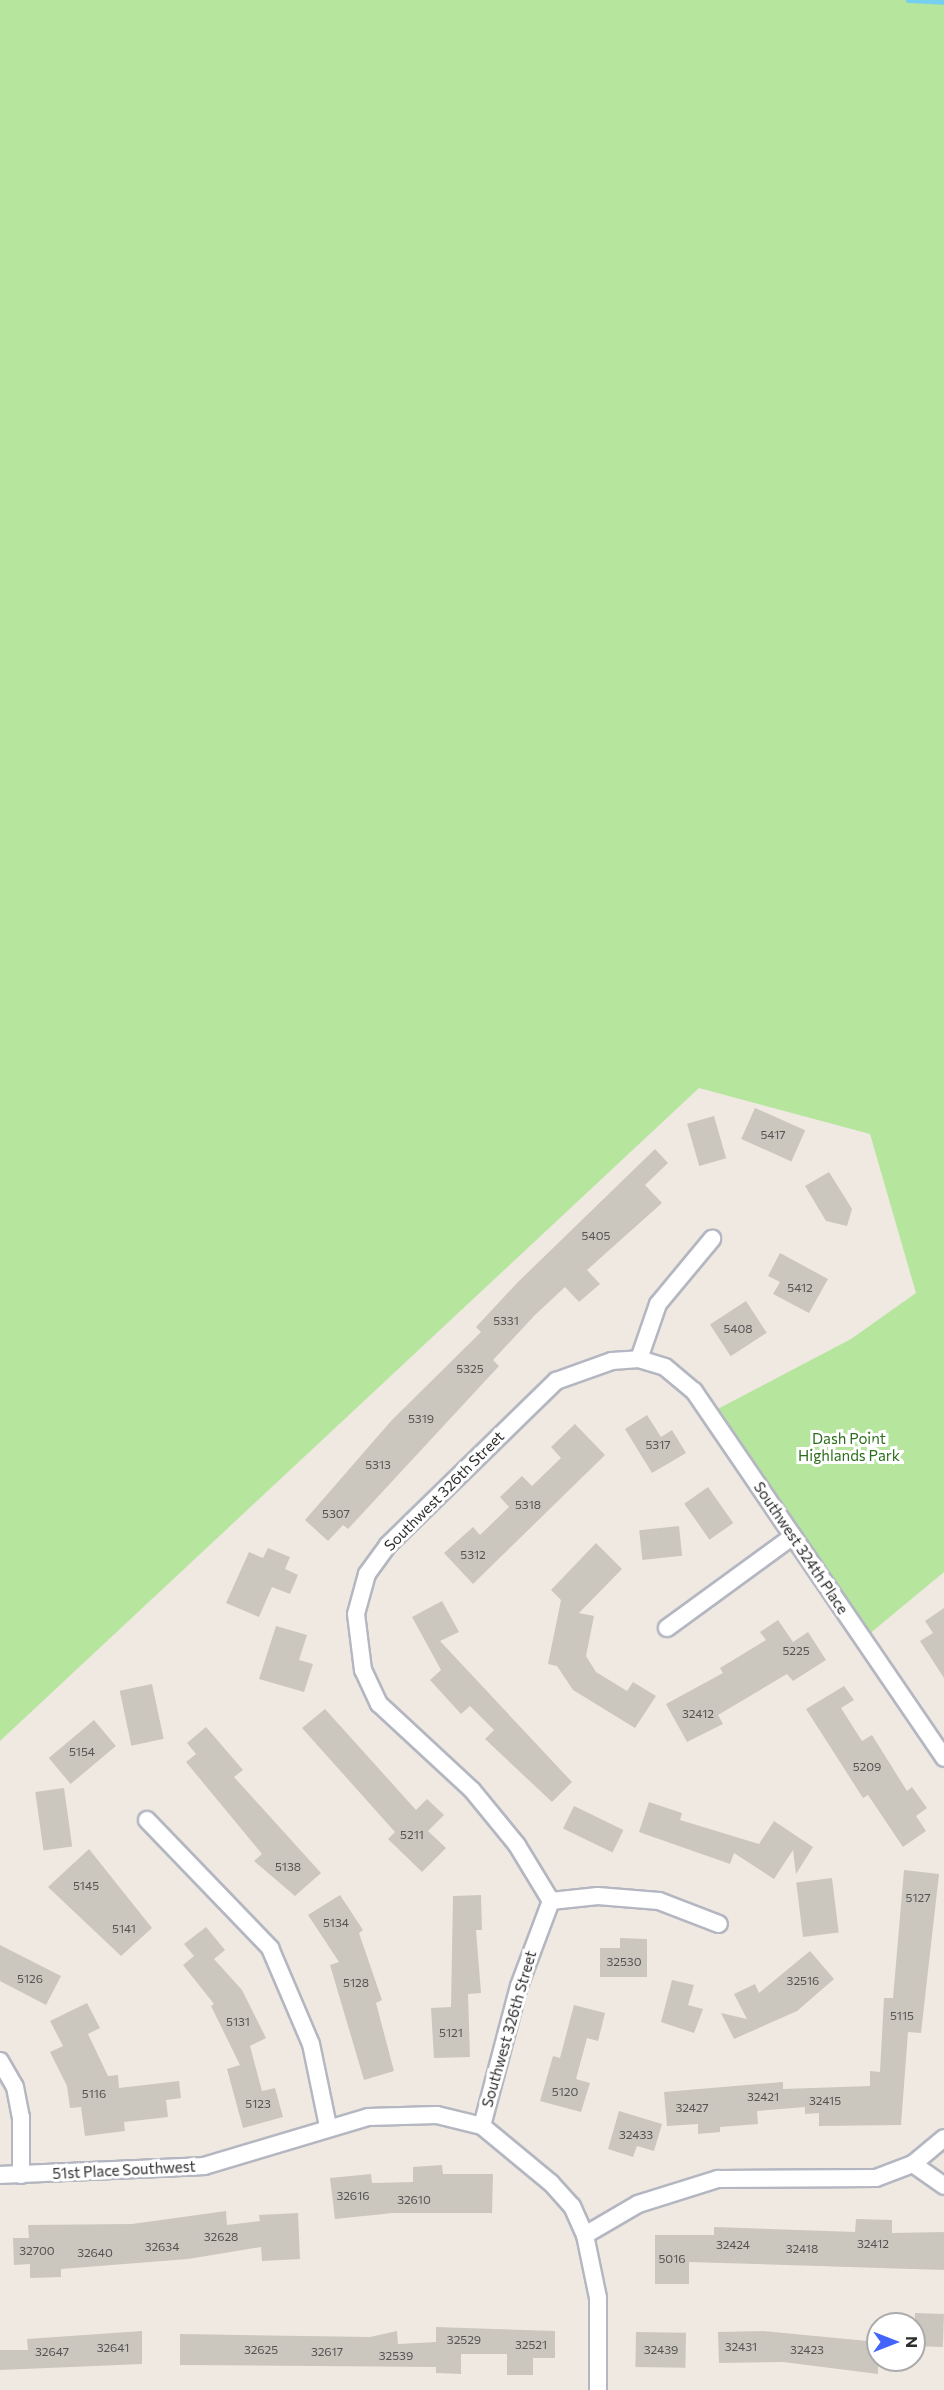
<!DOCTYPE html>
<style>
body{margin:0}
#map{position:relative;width:944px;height:2390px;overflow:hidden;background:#efe9e1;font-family:Commissioner,sans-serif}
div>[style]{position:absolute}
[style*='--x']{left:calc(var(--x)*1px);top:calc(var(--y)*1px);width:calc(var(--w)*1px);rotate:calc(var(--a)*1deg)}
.green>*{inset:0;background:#b6e59e}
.stream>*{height:6px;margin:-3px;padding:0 3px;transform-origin:3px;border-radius:3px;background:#75cff0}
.building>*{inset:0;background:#cbc7bf;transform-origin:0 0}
.roads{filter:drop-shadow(2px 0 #b4b7c1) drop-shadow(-2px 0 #b4b7c1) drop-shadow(0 2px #b4b7c1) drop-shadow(0 -2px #b4b7c1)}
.minor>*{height:16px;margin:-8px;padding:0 8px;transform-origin:8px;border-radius:8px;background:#fff}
span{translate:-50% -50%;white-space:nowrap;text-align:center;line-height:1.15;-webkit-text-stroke:6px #fff;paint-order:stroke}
.number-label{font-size:12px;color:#555452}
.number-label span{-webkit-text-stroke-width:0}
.park-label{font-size:15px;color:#2c6e1b}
.street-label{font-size:15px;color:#2e2e2e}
.north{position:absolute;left:866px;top:2312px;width:60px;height:60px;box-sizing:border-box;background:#fff;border:2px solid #ababab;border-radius:50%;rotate:90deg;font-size:16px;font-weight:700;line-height:24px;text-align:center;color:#2e2e2e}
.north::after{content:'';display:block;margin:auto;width:21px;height:27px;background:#4264fb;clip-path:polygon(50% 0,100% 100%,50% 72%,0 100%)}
</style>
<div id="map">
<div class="green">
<i style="clip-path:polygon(0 0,944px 0,944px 1572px,862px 1640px,710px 1413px,851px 1339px,916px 1293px,870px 1134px,699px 1088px,0 1741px)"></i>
</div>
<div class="stream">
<i style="--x:909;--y:0;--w:35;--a:3"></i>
</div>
<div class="building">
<i style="left:755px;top:1108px;width:55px;height:34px;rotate:24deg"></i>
<i style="left:714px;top:1116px;width:44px;height:28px;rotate:74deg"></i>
<i style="clip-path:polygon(655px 1149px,668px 1163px,645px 1185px,662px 1203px,587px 1270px,600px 1284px,579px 1302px,565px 1287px,535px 1315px,493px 1360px,499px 1366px,348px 1529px,343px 1525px,328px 1541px,305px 1520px,391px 1421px,481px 1332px,476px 1327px,517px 1283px)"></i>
<i style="clip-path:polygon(829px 1172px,852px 1209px,847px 1226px,826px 1221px,805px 1186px)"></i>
<i style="clip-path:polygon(780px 1253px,828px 1279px,809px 1313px,773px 1294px,780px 1282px,768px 1276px)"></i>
<i style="left:746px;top:1301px;width:38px;height:43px;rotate:57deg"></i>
<i style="clip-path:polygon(647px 1415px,661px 1437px,672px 1430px,686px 1453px,652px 1473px,625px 1429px)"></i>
<i style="clip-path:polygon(575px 1424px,605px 1455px,473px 1584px,444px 1553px,473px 1527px,480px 1535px,509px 1507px,500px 1497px,522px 1476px,532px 1486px,561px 1458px,551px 1447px)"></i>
<i style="left:708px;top:1487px;width:44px;height:29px;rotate:55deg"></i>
<i style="left:679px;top:1526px;width:30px;height:40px;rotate:84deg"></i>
<i style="clip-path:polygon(596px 1543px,622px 1569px,579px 1613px,594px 1616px,586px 1656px,596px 1672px,627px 1691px,633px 1682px,656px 1696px,635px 1728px,573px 1690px,557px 1666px,548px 1664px,561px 1600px,551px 1590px)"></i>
<i style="clip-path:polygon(268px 1548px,290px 1557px,285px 1569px,298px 1575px,290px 1594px,272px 1587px,259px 1617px,226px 1603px,249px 1552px,263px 1558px)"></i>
<i style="clip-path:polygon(442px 1601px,459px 1632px,440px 1641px,572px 1782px,552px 1802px,485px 1739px,494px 1730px,470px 1706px,461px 1714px,430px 1680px,441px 1670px,412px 1617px)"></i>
<i style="clip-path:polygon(944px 1608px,944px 1678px,920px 1641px,933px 1633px,925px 1621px)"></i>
<i style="clip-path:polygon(778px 1620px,793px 1642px,808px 1632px,826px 1660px,793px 1681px,787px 1674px,718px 1715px,723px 1724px,687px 1742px,666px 1704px,723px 1673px,720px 1668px,766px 1640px,760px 1632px)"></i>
<i style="clip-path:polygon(276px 1626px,307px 1635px,299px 1660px,313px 1664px,304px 1692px,259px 1679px)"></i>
<i style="left:152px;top:1684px;width:56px;height:33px;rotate:78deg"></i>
<i style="clip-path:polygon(844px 1686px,854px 1700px,841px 1708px,862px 1741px,872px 1735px,907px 1791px,912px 1787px,927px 1808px,916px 1816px,926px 1831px,903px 1847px,868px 1795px,863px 1798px,806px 1709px)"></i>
<i style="clip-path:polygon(325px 1709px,416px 1810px,427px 1799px,444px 1815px,428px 1831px,446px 1848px,422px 1872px,388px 1839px,395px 1832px,302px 1728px)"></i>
<i style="left:94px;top:1720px;width:34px;height:59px;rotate:50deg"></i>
<i style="clip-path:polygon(206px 1727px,243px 1770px,234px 1777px,321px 1873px,295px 1896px,254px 1861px,262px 1854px,186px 1762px,196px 1754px,187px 1743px)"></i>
<i style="left:64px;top:1788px;width:59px;height:29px;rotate:82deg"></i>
<i style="clip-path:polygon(649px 1802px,682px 1813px,680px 1820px,759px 1844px,774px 1821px,813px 1847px,796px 1874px,793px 1850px,774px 1879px,734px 1853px,730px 1864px,639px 1832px)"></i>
<i style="left:574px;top:1806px;width:55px;height:25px;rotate:26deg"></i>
<i style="clip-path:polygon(89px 1849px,152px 1928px,121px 1956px,48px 1887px)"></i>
<i style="clip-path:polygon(904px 1870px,939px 1874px,921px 2033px,908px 2032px,901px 2125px,819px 2126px,819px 2113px,805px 2114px,805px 2107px,757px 2111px,758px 2124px,720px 2127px,720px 2132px,698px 2134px,698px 2124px,667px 2126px,664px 2092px,783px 2082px,783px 2089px,870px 2086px,870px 2071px,880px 2072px,884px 1998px,893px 1998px)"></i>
<i style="left:832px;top:1878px;width:55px;height:36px;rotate:83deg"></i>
<i style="clip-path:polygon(340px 1895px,363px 1930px,359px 1933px,382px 2000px,376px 2003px,394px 2071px,364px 2080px,330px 1965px,339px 1962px,308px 1915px)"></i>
<i style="clip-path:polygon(481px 1895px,482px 1930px,476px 1930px,481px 1993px,468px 1994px,470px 2057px,434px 2058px,431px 2008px,451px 2007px,453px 1896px)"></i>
<i style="clip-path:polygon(206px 1927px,225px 1950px,214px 1959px,242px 1990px,266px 2038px,250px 2046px,262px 2091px,275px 2088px,283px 2117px,243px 2128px,227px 2069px,240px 2065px,211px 2006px,214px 2004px,183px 1965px,194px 1956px,184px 1944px)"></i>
<i style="clip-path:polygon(620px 1938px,647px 1939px,647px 1977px,600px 1977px,600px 1948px,620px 1948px)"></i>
<i style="clip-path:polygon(0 1945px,61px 1976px,46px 2005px,0 1981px)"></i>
<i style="clip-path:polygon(810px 1951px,834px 1979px,797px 2011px,734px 2039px,721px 2013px,747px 2019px,734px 1994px,755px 1984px,759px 1993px)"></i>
<i style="clip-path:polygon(672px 1980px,694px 1985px,688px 2005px,703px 2009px,694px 2033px,661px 2022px)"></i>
<i style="clip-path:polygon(87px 2003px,100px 2028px,88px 2034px,108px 2076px,118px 2075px,119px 2088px,179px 2081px,181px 2098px,166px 2100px,168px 2117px,124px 2122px,125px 2131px,85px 2136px,81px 2107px,70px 2108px,67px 2086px,50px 2052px,63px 2046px,50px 2021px)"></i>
<i style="clip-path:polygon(574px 2005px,605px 2013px,598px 2041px,587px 2038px,576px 2079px,590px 2083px,581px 2112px,540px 2101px,553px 2056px,560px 2058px)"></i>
<i style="clip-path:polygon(619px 2111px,662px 2124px,654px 2151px,637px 2146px,633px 2157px,608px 2149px)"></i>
<i style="clip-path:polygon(442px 2165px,443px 2174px,493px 2174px,492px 2213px,393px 2213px,335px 2219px,330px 2178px,371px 2174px,372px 2183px,413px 2182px,413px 2167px)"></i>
<i style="clip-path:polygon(226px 2211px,227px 2225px,260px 2221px,259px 2215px,298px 2213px,300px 2259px,262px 2261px,261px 2247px,188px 2259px,61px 2269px,61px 2277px,30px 2278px,30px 2264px,14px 2265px,13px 2238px,29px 2238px,28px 2225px,132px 2224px)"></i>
<i style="clip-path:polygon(856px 2219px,892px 2220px,892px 2233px,944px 2232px,944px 2270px,689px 2262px,689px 2284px,655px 2284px,655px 2235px,714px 2235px,714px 2227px,855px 2232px)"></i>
<i style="left:915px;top:2313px;width:29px;height:33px;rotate:2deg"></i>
<i style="clip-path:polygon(436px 2327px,555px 2331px,555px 2358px,533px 2358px,533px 2375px,507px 2375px,507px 2354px,461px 2354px,461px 2374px,436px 2373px,436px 2367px,180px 2365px,180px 2334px,370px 2337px,397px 2331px,398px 2344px,436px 2342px)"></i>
<i style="clip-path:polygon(142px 2331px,142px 2364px,0 2370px,0 2350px,28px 2350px,27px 2339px)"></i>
<i style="clip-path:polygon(763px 2331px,878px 2342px,878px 2374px,783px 2362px,719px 2363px,718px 2332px)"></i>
<i style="left:636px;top:2332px;width:50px;height:35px;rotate:1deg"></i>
</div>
<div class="roads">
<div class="minor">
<i style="--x:639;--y:1359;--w:58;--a:-70.9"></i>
<i style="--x:658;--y:1304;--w:85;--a:-50.3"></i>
<i style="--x:667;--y:1628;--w:156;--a:-36.1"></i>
<i style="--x:147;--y:1820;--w:178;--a:46.1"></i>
<i style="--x:270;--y:1948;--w:104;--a:66.9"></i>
<i style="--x:311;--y:2044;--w:84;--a:78.3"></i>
<i style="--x:551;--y:1901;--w:47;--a:-6.1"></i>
<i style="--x:598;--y:1896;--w:61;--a:4.7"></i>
<i style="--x:659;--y:1901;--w:64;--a:21"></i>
<i style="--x:0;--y:2061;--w:30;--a:60"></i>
<i style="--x:15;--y:2087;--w:31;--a:79"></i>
<i style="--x:21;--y:2117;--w:58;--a:90"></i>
<i style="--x:482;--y:2126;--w:145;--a:-75.2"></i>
<i style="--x:519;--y:1986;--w:91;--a:-69.4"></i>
<i style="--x:551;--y:1901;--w:66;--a:-121.3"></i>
<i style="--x:517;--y:1845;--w:71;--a:-129.3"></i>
<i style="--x:472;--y:1790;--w:127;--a:-137.2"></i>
<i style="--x:379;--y:1704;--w:38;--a:-115"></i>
<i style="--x:363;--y:1670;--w:56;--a:-97.1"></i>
<i style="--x:356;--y:1614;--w:41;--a:-74.6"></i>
<i style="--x:367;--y:1574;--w:36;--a:-54"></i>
<i style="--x:388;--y:1545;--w:235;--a:-44.3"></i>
<i style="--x:556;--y:1381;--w:59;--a:-19.7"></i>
<i style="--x:612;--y:1361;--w:27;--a:-4"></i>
<i style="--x:639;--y:1359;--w:27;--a:17"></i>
<i style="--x:665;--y:1367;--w:38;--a:40"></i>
<i style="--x:694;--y:1391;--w:444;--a:55.7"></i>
<i style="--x:913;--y:2164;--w:38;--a:35"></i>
<i style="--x:0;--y:2175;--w:204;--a:-2.5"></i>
<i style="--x:204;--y:2166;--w:171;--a:-16.6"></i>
<i style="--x:368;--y:2117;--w:69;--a:-1.7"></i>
<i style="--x:437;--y:2115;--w:46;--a:13.7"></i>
<i style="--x:482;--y:2126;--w:89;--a:39.6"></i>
<i style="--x:551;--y:2183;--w:31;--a:48"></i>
<i style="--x:572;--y:2206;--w:32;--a:66"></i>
<i style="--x:585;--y:2235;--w:64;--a:78.3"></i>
<i style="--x:598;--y:2298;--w:92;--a:90"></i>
<i style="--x:585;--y:2235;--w:61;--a:-30.3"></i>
<i style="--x:638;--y:2204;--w:84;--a:-17.4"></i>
<i style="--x:718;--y:2179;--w:158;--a:-0.4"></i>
<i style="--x:876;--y:2178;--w:40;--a:-21"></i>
<i style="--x:913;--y:2164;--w:40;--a:-40"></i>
</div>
</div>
<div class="number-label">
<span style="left:773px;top:1135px">5417</span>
<span style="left:596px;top:1236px">5405</span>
<span style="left:800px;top:1288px">5412</span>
<span style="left:506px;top:1321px">5331</span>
<span style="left:738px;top:1329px">5408</span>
<span style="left:470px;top:1369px">5325</span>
<span style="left:421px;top:1419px">5319</span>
<span style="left:658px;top:1445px">5317</span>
<span style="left:378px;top:1465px">5313</span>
<span style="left:528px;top:1505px">5318</span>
<span style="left:336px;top:1514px">5307</span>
<span style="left:473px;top:1555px">5312</span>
<span style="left:796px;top:1651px">5225</span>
<span style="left:698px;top:1714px">32412</span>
<span style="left:82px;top:1752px">5154</span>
<span style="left:867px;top:1767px">5209</span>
<span style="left:412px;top:1835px">5211</span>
<span style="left:288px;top:1867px">5138</span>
<span style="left:86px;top:1886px">5145</span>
<span style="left:918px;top:1898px">5127</span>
<span style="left:336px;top:1923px">5134</span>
<span style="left:124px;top:1929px">5141</span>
<span style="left:624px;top:1962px">32530</span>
<span style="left:30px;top:1979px">5126</span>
<span style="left:803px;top:1981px">32516</span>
<span style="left:356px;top:1983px">5128</span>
<span style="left:902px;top:2016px">5115</span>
<span style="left:238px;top:2022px">5131</span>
<span style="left:451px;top:2033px">5121</span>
<span style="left:565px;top:2092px">5120</span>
<span style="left:94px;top:2094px">5116</span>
<span style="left:763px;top:2097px">32421</span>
<span style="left:825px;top:2101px">32415</span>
<span style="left:258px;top:2104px">5123</span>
<span style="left:692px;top:2108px">32427</span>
<span style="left:636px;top:2135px">32433</span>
<span style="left:353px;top:2196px">32616</span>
<span style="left:414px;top:2200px">32610</span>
<span style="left:221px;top:2237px">32628</span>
<span style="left:873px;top:2244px">32412</span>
<span style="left:733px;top:2245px">32424</span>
<span style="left:162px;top:2247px">32634</span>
<span style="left:802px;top:2249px">32418</span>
<span style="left:37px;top:2251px">32700</span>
<span style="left:95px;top:2253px">32640</span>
<span style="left:672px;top:2259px">5016</span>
<span style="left:464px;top:2340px">32529</span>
<span style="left:531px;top:2345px">32521</span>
<span style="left:741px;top:2347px">32431</span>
<span style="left:113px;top:2348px">32641</span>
<span style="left:261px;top:2350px">32625</span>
<span style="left:661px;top:2350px">32439</span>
<span style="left:807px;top:2350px">32423</span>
<span style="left:52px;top:2352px">32647</span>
<span style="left:327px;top:2352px">32617</span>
<span style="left:396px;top:2356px">32539</span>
</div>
<div class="park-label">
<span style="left:849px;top:1447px">Dash Point<br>Highlands Park</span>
</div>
<div class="street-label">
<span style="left:444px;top:1491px;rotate:-45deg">Southwest 326th Street</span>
<span style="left:801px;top:1548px;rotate:56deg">Southwest 324th Place</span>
<span style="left:509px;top:2029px;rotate:-74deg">Southwest 326th Street</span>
<span style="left:124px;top:2170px;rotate:-3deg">51st Place Southwest</span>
</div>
<div class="north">N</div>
</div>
